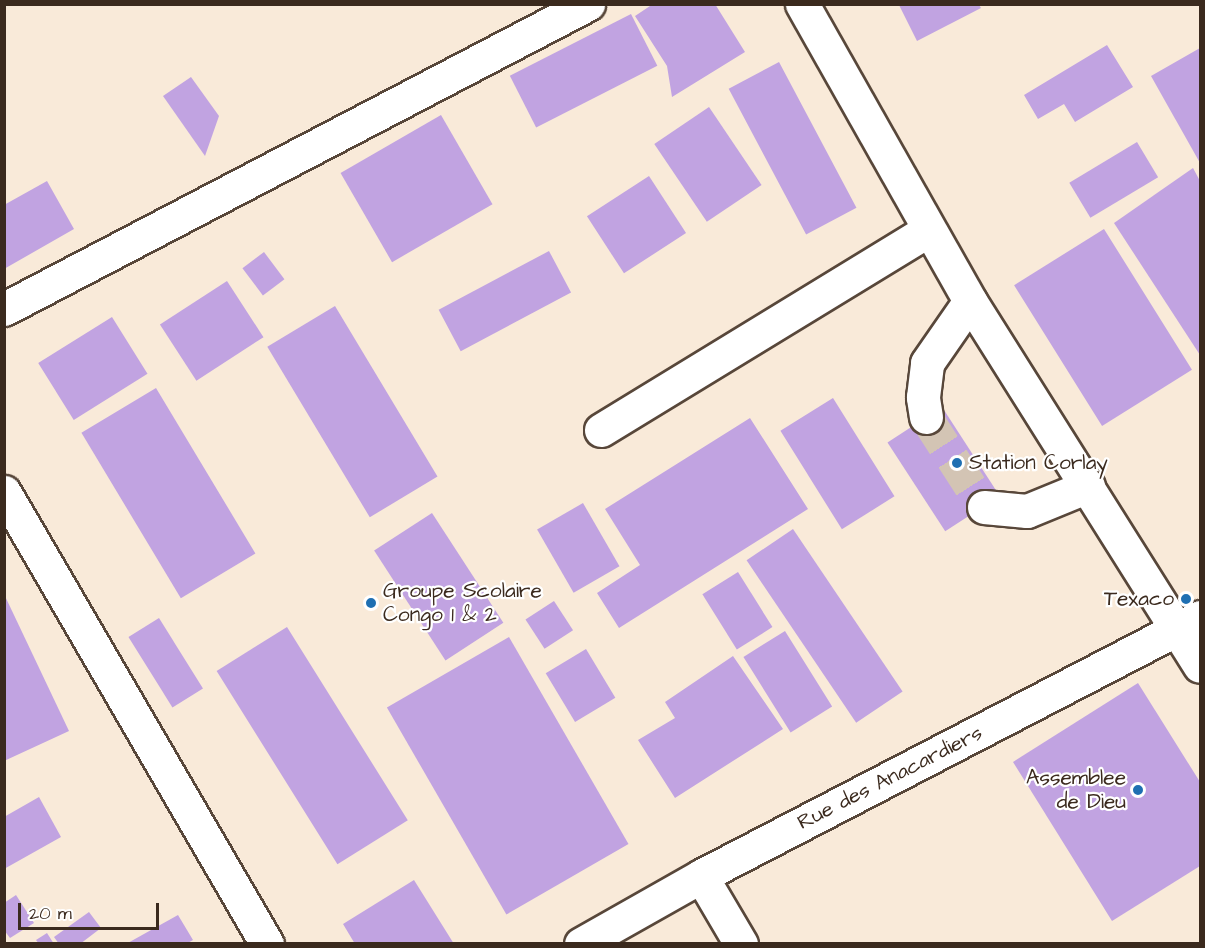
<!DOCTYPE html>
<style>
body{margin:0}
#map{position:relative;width:1205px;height:948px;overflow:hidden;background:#f9ead9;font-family:"Architects Daughter",sans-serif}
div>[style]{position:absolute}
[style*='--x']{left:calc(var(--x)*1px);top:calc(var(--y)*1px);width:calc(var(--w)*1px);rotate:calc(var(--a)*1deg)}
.building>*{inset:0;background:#c1a3e1;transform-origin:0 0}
.minor-tunnel>*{height:33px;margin-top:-16.5px;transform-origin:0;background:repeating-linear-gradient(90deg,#d3c4b4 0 33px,transparent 0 49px)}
.roads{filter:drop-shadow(2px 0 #58473a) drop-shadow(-2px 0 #58473a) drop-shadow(0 2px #58473a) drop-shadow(0 -2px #58473a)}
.minor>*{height:33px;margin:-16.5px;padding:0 16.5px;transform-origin:16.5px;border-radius:16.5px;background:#fff}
.dots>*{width:16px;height:16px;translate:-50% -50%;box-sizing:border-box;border:3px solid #fff;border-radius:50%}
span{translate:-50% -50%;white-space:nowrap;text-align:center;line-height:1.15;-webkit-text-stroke:4.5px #fff;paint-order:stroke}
.poi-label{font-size:21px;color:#3b2a1e}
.left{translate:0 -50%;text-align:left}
.right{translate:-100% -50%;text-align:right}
.street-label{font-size:21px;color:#3b2a1e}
.frame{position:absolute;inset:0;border:6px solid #3b2a1e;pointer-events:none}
.scale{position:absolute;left:18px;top:903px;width:141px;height:27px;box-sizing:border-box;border:3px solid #3b2a1e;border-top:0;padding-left:8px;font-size:18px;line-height:21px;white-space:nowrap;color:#3b2a1e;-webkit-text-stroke:4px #fff;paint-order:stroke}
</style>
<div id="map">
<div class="building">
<i style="clip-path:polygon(653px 4px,715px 4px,745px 52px,672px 97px,667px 66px,635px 16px)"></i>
<i style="clip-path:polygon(899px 5px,979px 5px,981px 8px,917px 41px)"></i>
<i style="left:631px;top:14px;width:58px;height:136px;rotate:63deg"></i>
<i style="clip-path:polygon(1107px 45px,1133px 87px,1075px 122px,1064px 104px,1038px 119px,1024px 95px)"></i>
<i style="clip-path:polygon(1200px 48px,1200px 163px,1151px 76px)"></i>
<i style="left:779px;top:62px;width:165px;height:57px;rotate:62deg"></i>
<i style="clip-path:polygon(191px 77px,219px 116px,205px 156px,163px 96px)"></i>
<i style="left:709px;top:107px;width:94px;height:66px;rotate:56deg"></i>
<i style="left:441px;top:115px;width:103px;height:116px;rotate:60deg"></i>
<i style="left:1137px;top:142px;width:41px;height:79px;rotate:59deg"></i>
<i style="clip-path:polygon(1193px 168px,1200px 181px,1200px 355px,1114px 223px)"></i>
<i style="left:649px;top:176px;width:68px;height:74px;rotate:57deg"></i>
<i style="clip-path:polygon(47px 181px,74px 229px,4px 269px,4px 205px)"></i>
<i style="left:1104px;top:229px;width:166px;height:106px;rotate:58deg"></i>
<i style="left:549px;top:251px;width:47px;height:125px;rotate:62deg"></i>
<i style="left:264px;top:252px;width:34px;height:27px;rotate:53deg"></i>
<i style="left:227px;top:281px;width:67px;height:80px;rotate:57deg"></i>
<i style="left:335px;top:306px;width:199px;height:79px;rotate:59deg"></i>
<i style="left:112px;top:317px;width:67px;height:87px;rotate:58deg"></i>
<i style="left:156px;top:388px;width:193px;height:87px;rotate:59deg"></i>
<i style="left:833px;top:398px;width:116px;height:62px;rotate:58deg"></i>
<i style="left:942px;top:407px;width:106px;height:65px;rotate:57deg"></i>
<i style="clip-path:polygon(750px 418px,808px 509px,619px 628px,597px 593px,640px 565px,605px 509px)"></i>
<i style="left:583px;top:503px;width:73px;height:53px;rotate:60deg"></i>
<i style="left:432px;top:513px;width:131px;height:69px;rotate:57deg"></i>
<i style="left:793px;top:529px;width:196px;height:56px;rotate:56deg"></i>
<i style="left:738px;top:572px;width:65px;height:42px;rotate:58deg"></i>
<i style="clip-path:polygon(4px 594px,69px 731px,4px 761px)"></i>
<i style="left:554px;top:601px;width:35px;height:34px;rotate:57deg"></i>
<i style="left:159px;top:618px;width:83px;height:36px;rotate:58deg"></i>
<i style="left:287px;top:627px;width:228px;height:83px;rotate:58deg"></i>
<i style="left:785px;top:631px;width:89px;height:49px;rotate:58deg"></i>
<i style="left:509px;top:637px;width:239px;height:141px;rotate:60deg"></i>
<i style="left:586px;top:649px;width:57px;height:47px;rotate:59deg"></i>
<i style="clip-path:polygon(733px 656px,783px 729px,675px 798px,638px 740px,675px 718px,665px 702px)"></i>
<i style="clip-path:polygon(1138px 683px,1200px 782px,1200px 866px,1112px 921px,1013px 762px)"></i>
<i style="clip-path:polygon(39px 797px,61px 837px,4px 869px,4px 817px)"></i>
<i style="clip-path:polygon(414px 880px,454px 944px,355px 944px,343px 924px)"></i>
<i style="clip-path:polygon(16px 895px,34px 923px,10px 938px,4px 930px,4px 903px)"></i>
<i style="clip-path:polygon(89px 912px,101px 928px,80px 944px,59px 944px,54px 937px)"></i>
<i style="clip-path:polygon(178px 915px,193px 940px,186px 944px,126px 944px)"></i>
<i style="clip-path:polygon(47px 933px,54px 944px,39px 944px,36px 940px)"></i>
</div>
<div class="minor-tunnel">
<i style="--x:926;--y:417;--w:107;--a:57.2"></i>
</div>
<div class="roads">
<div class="minor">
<i style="--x:802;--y:4;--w:341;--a:60.5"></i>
<i style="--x:970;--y:301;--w:431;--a:57.8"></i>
<i style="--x:4;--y:309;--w:659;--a:-27.58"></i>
<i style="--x:926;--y:417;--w:20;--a:-99"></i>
<i style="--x:923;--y:397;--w:34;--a:-83"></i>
<i style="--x:927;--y:363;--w:75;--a:-55.3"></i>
<i style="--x:601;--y:430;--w:384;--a:-31.4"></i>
<i style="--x:4;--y:492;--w:523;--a:59.81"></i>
<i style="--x:984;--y:507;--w:43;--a:5.3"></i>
<i style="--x:1027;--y:511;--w:66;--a:-22.3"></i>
<i style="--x:701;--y:876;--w:79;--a:59.5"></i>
<i style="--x:581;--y:944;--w:138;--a:-29.5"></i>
<i style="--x:701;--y:876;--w:562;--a:-27.43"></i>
</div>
</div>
<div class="dots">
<i style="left:957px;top:463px;background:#1f6fb2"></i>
<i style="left:1186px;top:599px;background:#1f6fb2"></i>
<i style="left:371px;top:603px;background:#1f6fb2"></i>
<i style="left:1138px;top:790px;background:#1f6fb2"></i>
</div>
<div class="poi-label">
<span class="left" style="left:969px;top:463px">Station Corlay</span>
<span class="left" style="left:383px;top:603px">Groupe Scolaire<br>Congo 1 &amp; 2</span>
<span class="right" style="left:1174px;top:599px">Texaco</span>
<span class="right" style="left:1126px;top:790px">Assemblee<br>de Dieu</span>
</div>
<div class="street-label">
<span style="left:890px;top:778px;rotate:-27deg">Rue des Anacardiers</span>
</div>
<div class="frame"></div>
<div class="scale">20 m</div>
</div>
